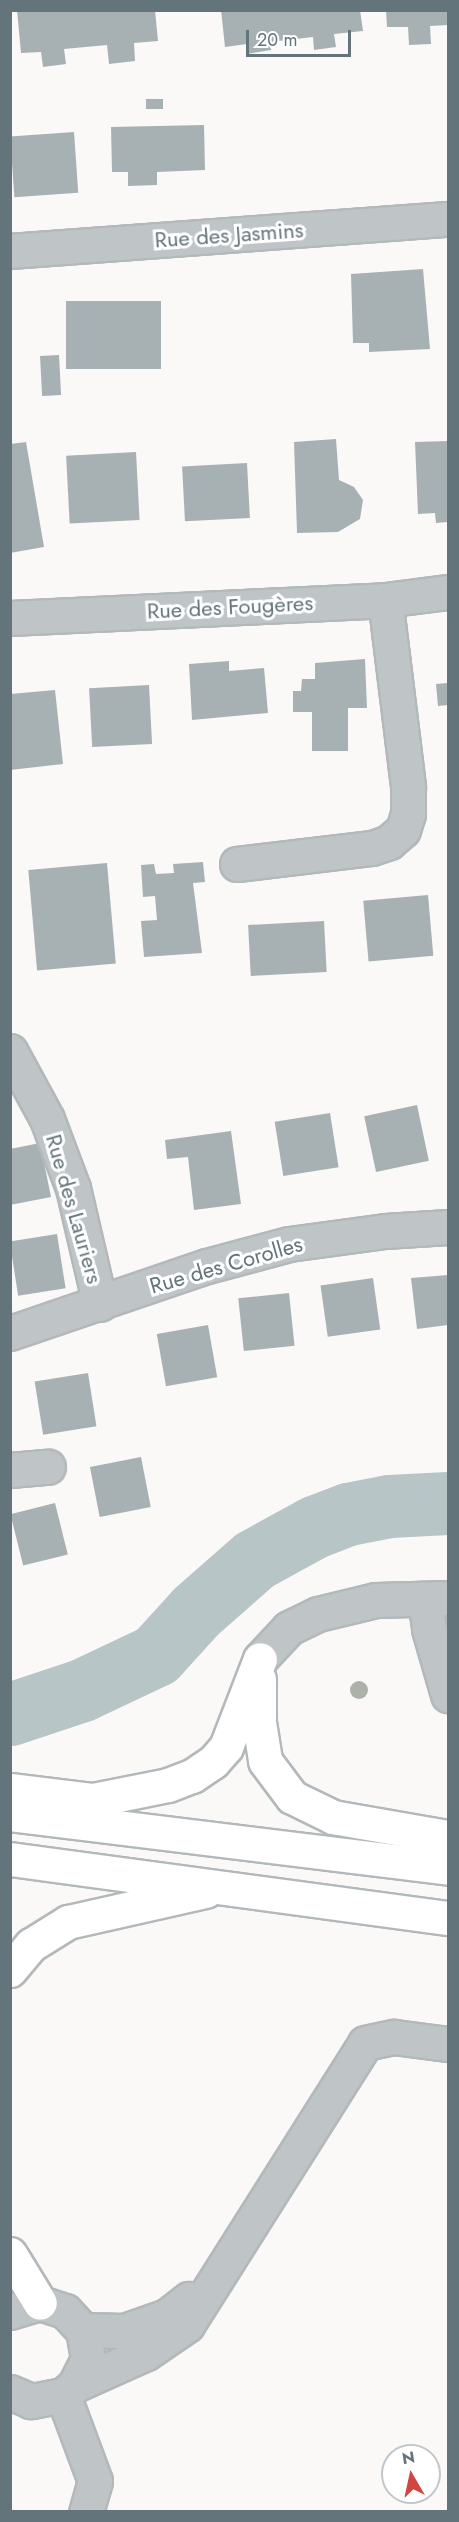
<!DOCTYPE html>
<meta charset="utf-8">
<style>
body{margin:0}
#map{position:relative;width:459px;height:2522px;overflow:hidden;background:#faf9f8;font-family:Jost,sans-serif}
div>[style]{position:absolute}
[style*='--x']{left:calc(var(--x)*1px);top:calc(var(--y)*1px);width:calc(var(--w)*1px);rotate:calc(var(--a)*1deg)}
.river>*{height:63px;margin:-31.5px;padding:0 31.5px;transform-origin:31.5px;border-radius:31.5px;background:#b7c5c6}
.building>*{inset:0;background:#a7b1b4;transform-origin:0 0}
.roads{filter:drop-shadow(2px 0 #b3b9bb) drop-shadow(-2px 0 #b3b9bb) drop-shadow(0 2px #b3b9bb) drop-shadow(0 -2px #b3b9bb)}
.minor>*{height:33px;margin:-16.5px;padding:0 16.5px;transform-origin:16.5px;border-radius:16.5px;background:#bfc5c7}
.highway>*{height:33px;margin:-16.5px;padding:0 16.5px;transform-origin:16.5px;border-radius:16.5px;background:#fff}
.trees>*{width:18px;height:18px;margin:-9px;border-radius:50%;background:#acb2a8}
span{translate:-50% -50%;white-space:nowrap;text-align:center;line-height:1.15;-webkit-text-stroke:6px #fff;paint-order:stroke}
.street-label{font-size:22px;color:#63747a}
.frame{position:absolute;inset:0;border:12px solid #63747a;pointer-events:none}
.north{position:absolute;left:381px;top:2444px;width:60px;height:60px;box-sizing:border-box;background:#fff;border:2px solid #c1c7ca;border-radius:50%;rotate:351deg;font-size:16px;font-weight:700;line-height:24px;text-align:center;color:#63747a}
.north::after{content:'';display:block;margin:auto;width:21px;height:27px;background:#d3453f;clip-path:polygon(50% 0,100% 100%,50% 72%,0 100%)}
.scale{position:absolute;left:246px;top:30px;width:105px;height:27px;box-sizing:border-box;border:3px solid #63747a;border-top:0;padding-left:8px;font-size:18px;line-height:21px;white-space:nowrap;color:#63747a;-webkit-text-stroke:4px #fff;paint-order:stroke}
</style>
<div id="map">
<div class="river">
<i style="--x:10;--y:1714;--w:76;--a:-18.4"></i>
<i style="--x:82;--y:1690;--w:82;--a:-25.3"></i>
<i style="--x:156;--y:1655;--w:59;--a:-47.7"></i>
<i style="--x:196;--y:1611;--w:77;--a:-41.3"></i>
<i style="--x:254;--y:1560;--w:68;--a:-28.8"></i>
<i style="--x:314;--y:1527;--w:36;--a:-21"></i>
<i style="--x:348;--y:1514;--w:42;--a:-11"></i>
<i style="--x:389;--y:1506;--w:59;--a:-2.9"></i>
</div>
<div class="building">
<i style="clip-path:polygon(17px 10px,155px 10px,158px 41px,134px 43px,135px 61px,109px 64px,107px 45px,64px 49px,66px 64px,43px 67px,41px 52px,21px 53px)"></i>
<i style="clip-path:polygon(221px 10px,360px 10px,363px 31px,334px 34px,336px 47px,314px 50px,313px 37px,270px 42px,271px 50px,247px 54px,247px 44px,225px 47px)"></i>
<i style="clip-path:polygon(386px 10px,448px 10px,448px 25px,430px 26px,431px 44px,409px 45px,408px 27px,387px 27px)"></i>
<i style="left:146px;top:99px;width:17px;height:10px"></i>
<i style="clip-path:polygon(204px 125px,205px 170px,157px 172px,157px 185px,128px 186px,128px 172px,112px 172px,111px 127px)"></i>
<i style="left:74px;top:132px;width:61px;height:64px;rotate:86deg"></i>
<i style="clip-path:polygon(423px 269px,430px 349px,369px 352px,369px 343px,353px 343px,351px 274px)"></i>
<i style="left:66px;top:301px;width:95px;height:68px"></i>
<i style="left:59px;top:355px;width:40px;height:19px;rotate:87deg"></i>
<i style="clip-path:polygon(336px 439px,339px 480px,354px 487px,363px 500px,360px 519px,338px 532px,297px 533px,294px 442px)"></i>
<i style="clip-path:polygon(448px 441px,448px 522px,436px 523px,435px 513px,418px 514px,415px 442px)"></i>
<i style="clip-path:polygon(26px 442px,44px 547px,10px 553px,10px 444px)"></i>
<i style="left:136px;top:452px;width:68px;height:70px;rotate:87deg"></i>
<i style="left:247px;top:463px;width:55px;height:65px;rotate:87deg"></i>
<i style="clip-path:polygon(365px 659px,367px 708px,348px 708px,348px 751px,312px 751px,312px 712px,293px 712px,293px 691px,301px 691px,302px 679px,315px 679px,315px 663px)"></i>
<i style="clip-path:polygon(229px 661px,229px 671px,264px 668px,268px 713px,192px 720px,189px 664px)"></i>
<i style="clip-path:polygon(448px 683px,448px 705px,438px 706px,436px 684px)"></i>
<i style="left:149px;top:685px;width:59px;height:60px;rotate:87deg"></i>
<i style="clip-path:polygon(55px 690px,63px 764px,10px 770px,10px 694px)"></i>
<i style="clip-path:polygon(203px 862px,205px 882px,193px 883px,202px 953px,144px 957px,141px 921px,157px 920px,155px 896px,143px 897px,141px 865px,154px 864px,156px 874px,174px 873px,173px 864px)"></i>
<i style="left:107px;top:863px;width:101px;height:79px;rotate:85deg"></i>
<i style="left:428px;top:895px;width:61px;height:65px;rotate:85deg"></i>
<i style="left:324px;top:921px;width:51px;height:76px;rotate:87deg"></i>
<i style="left:417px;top:1105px;width:57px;height:54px;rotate:78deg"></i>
<i style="left:330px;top:1113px;width:55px;height:56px;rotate:81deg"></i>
<i style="clip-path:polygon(231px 1131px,241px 1204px,194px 1210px,188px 1157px,167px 1159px,165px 1140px)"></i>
<i style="clip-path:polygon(40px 1143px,51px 1197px,10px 1205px,10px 1149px)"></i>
<i style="left:57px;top:1234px;width:55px;height:48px;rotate:81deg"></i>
<i style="clip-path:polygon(448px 1275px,448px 1325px,417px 1329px,411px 1278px)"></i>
<i style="left:373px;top:1278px;width:52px;height:53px;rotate:82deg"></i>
<i style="left:289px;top:1293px;width:53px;height:51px;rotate:84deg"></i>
<i style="left:208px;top:1325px;width:53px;height:52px;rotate:80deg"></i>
<i style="left:88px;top:1373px;width:54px;height:54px;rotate:81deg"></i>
<i style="left:141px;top:1457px;width:51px;height:52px;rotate:79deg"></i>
<i style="left:55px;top:1503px;width:53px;height:46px;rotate:76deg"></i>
</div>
<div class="roads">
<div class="minor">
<i style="--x:10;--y:251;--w:439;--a:-4.2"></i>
<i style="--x:10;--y:618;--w:375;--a:-2.7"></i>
<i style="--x:385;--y:600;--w:64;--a:-7.2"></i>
<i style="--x:237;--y:864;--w:136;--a:-6.8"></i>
<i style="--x:372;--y:848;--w:18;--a:-19"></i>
<i style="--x:389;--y:842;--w:18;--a:-41"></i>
<i style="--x:403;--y:830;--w:17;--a:-73"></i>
<i style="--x:408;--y:814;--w:28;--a:-90"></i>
<i style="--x:408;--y:786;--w:187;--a:-97"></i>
<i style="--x:10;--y:1051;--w:77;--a:61.4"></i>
<i style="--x:47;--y:1119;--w:74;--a:69.4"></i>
<i style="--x:73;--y:1188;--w:119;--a:76.9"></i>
<i style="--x:10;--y:1333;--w:208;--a:-18.8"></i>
<i style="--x:207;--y:1266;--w:85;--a:-15"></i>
<i style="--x:289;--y:1244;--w:97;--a:-7.7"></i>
<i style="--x:385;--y:1231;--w:63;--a:-3.6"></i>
<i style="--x:10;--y:1470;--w:38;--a:-5"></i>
<i style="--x:425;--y:1599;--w:30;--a:82"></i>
<i style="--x:429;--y:1629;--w:69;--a:73.9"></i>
<i style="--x:260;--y:1659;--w:42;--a:-46.9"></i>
<i style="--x:289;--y:1628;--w:32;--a:-26"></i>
<i style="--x:318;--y:1614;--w:60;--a:-13.6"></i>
<i style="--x:376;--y:1600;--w:72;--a:-1.6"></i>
<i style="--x:10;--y:2312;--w:31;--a:-17"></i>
<i style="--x:40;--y:2303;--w:26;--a:18"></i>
<i style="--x:65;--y:2311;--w:26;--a:47"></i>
<i style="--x:83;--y:2330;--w:29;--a:80"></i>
<i style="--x:88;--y:2359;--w:29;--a:117"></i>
<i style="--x:75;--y:2385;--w:16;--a:140"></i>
<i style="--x:63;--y:2395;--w:33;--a:169"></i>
<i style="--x:31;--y:2401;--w:23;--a:-157"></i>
<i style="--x:83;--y:2330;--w:41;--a:1.4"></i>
<i style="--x:124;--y:2331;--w:46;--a:-19.2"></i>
<i style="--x:167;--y:2316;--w:28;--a:-38"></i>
<i style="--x:75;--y:2385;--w:78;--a:-24.3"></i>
<i style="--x:146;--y:2353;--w:50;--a:-34.3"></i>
<i style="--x:187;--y:2325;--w:333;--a:-57.7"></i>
<i style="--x:365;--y:2043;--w:30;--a:-12"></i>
<i style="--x:394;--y:2037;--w:54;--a:7.4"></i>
<i style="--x:63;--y:2395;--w:92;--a:69.6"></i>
<i style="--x:95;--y:2481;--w:32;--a:106"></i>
</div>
<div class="highway">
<i style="--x:259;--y:1679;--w:43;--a:90"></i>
<i style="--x:259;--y:1722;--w:39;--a:81"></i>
<i style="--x:265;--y:1761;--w:45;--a:53.1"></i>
<i style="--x:292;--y:1797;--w:46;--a:26"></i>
<i style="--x:333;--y:1817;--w:117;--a:9.9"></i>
<i style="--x:10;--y:1790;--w:84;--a:6.9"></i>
<i style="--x:93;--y:1800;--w:76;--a:-11.3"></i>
<i style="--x:168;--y:1785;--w:26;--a:-21"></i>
<i style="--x:192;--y:1776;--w:25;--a:-34"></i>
<i style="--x:213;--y:1762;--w:20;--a:-49"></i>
<i style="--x:226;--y:1747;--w:94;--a:-68.9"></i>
<i style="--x:10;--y:1814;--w:441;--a:7"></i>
<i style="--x:10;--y:1859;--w:442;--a:7.7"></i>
<i style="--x:10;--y:1970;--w:33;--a:-50"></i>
<i style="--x:31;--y:1945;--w:44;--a:-31.9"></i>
<i style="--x:68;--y:1922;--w:141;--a:-12.7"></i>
<i style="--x:10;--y:2254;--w:57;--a:58.5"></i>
</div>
</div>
<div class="trees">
<i style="left:359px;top:1690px"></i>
</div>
<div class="street-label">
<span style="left:229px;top:235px;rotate:-4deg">Rue des Jasmins</span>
<span style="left:230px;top:607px;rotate:-3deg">Rue des Fougères</span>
<span style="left:74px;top:1209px;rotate:74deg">Rue des Lauriers</span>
<span style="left:226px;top:1265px;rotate:-16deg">Rue des Corolles</span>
</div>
<div class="frame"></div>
<div class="north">N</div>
<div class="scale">20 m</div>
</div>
